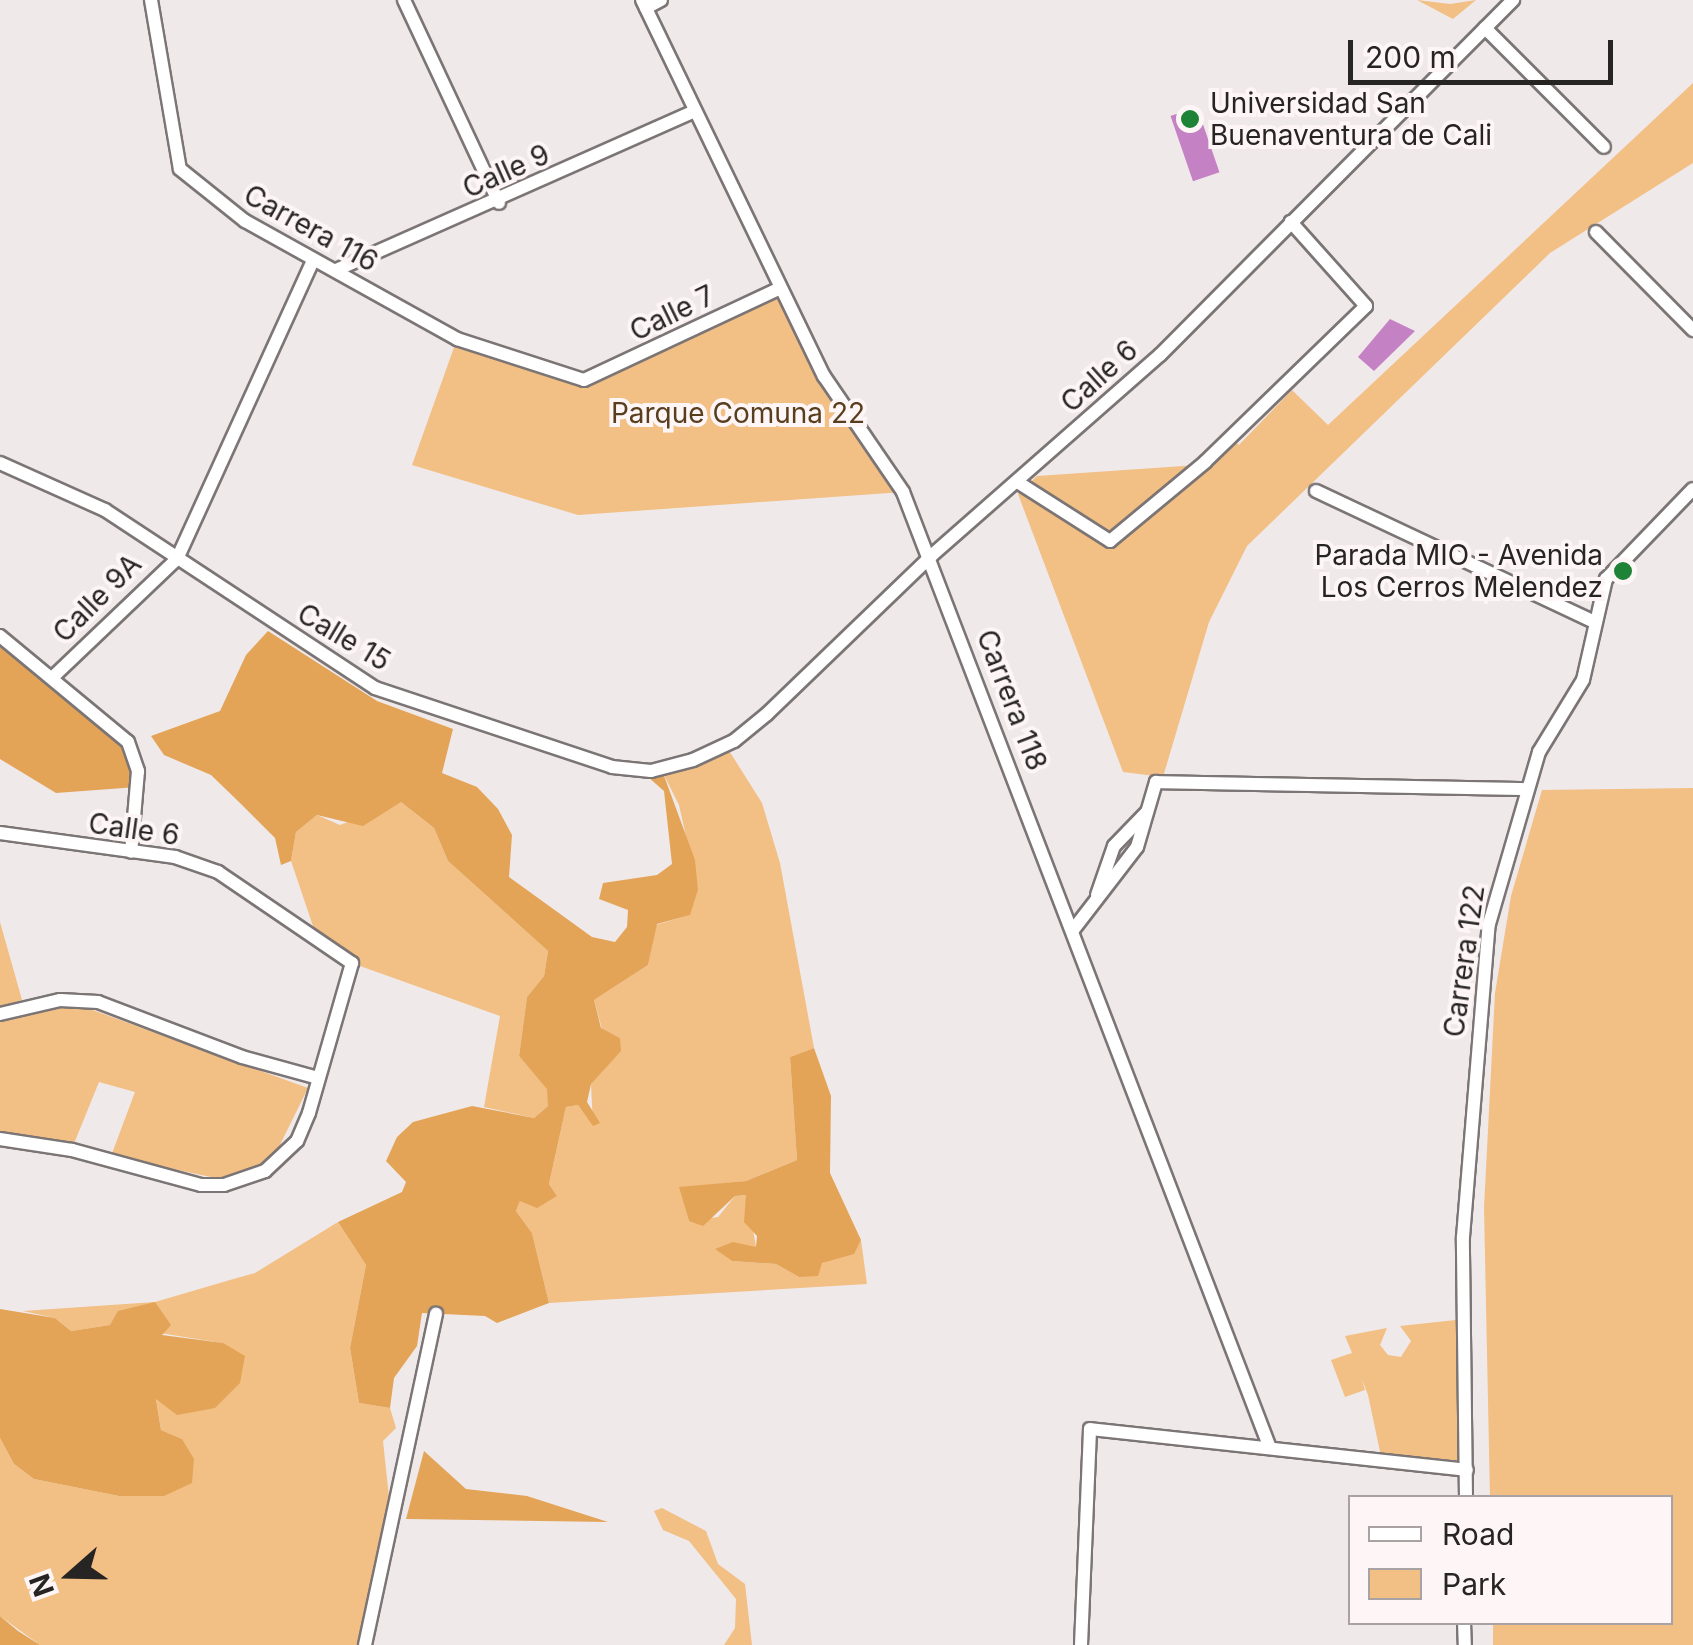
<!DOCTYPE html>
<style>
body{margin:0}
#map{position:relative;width:1693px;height:1645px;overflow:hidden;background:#f0e9e9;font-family:Inter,sans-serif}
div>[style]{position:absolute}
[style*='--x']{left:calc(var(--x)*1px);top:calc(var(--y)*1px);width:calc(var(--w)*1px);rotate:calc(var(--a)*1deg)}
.green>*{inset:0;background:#f2bf84}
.forest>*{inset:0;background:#e3a458}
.water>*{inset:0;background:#c482c4;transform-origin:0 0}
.roads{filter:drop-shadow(2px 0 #7c7575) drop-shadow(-2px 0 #7c7575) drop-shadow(0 2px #7c7575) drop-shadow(0 -2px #7c7575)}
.minor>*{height:12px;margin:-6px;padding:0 6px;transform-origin:6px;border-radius:6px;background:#fff}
.dots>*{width:28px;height:28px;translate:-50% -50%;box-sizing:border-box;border:5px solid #fef6f6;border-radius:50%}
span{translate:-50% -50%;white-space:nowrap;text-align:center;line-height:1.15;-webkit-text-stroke:8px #fef6f6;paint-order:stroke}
.poi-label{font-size:28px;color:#272424}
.left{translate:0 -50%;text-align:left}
.right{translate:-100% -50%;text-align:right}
.street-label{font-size:28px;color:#272424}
.park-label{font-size:28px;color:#593e1e}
.legend{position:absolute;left:1348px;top:1495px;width:325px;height:130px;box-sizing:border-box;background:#fef6f6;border:2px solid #a8a2a2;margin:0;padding:12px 18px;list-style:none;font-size:30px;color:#272424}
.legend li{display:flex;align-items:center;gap:20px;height:50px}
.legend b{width:50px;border:2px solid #a8a2a2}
.north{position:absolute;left:20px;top:1525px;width:100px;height:100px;-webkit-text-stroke:8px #fef6f6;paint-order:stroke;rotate:250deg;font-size:28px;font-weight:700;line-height:40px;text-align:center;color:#272424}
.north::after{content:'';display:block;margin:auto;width:35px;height:45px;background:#272424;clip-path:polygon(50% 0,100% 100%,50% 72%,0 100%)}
.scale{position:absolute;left:1348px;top:40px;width:265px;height:45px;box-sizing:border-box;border:5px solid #272424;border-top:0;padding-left:12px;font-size:30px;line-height:35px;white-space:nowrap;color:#272424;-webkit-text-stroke:8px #fef6f6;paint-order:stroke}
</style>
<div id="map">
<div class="green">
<i style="clip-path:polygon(1417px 0,1450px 4px,1476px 0,1453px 19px)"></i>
<i style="clip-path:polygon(1693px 83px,1693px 163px,1550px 253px,1247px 546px,1209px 622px,1163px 777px,1123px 772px,1018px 494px,1037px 476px,1198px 465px,1229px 436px,1239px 445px,1292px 390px,1328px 425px)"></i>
<i style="clip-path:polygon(780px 288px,824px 376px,903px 492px,578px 515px,412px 465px,457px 339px,584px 380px)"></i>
<i style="clip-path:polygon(728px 749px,762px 803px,780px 863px,814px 1048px,790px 1057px,797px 1160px,746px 1181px,680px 1188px,689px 1221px,718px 1217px,735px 1196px,747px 1195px,756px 1247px,716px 1249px,732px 1261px,776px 1264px,799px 1277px,836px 1255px,854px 1253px,861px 1240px,867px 1284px,549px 1303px,532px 1233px,516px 1211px,520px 1201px,557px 1196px,549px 1184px,566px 1107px,578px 1105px,593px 1125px,591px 1084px,620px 1038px,602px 1029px,594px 1000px,648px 965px,656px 925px,689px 915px,698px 890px,679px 805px,663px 773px)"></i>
<i style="clip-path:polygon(1693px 788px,1693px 1645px,1493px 1645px,1493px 1623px,1670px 1622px,1670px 1498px,1490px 1497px,1484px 1208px,1495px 993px,1511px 896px,1542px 790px)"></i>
<i style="clip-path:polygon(401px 802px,434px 828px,448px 861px,548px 951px,544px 976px,527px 997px,519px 1056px,548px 1089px,548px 1106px,534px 1118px,484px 1107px,500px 1016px,360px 966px,316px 935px,291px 861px,296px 832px,317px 815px,340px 825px)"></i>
<i style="clip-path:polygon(0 922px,22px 1000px,0 1007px)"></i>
<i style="clip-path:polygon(76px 1004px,308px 1088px,272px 1161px,230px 1181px,111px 1156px,135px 1092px,99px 1082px,73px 1146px,0 1132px,0 1022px)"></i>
<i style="clip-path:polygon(338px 1222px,366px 1265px,350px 1348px,359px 1403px,390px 1408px,396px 1428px,383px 1441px,390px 1507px,357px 1645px,40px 1645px,0 1616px,0 1438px,14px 1464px,34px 1479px,119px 1496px,182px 1439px,161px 1430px,156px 1398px,162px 1401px,222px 1343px,110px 1325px,71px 1331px,55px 1318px,23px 1311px,155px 1302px,230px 1280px,255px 1273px)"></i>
<i style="clip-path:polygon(1465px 1319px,1467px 1470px,1382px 1461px,1368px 1395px,1361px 1377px,1365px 1390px,1345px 1397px,1331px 1360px,1352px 1353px,1345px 1336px,1387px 1328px,1380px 1345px,1388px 1355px,1401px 1357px,1411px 1341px,1400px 1326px)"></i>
<i style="clip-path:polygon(662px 1508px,706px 1531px,718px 1564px,745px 1584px,752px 1645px,724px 1645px,735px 1628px,736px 1599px,689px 1541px,663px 1530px,654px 1511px)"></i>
</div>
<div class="forest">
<i style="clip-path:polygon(268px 631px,377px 701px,453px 729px,442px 773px,477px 787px,498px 809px,512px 835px,509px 877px,592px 937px,615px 942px,627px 927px,628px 910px,599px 899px,603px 883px,657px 875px,672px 864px,664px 791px,648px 777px,663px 773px,695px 860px,698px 890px,690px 915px,657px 924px,648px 965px,594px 1000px,601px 1028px,620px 1038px,621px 1051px,591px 1084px,587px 1102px,600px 1123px,593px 1126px,578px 1105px,566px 1107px,549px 1184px,557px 1196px,537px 1208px,520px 1201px,516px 1211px,532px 1233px,549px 1303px,497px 1323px,485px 1316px,422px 1313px,417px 1346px,394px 1378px,390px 1408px,359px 1403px,350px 1348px,366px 1265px,338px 1222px,402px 1192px,406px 1182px,386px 1161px,397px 1137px,413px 1122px,472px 1106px,534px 1118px,548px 1106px,547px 1089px,519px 1056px,527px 997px,544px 976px,548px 951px,448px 861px,434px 828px,401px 802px,363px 826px,317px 815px,296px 832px,291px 861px,281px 865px,275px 838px,239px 802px,211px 775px,164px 755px,151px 736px,220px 711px,246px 655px)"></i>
<i style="clip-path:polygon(0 636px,128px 742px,137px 787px,56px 793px,0 759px)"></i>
<i style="clip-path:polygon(814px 1048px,831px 1096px,830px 1173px,861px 1240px,854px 1254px,822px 1263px,818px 1276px,799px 1277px,776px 1264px,732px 1261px,715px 1249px,733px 1242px,756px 1247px,757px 1236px,744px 1222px,746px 1195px,735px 1196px,703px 1226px,689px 1221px,679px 1187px,746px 1181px,797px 1160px,790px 1057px)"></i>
<i style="clip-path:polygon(155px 1302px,171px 1325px,162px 1335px,223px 1343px,245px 1356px,240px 1383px,215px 1408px,177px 1415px,156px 1399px,161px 1430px,182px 1439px,194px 1459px,192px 1483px,164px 1496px,119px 1496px,34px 1479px,14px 1464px,0 1438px,0 1309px,55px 1318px,71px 1331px,110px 1325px,118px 1311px)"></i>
<i style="clip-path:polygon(424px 1451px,466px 1489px,527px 1496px,608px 1522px,406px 1519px)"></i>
<i style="clip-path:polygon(0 1616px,18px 1631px,40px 1645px,0 1645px)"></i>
</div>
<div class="water">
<i style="left:1197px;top:107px;width:69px;height:28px;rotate:71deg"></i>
<i style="clip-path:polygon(1390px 319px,1415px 331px,1374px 371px,1358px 357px)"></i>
</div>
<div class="roads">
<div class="minor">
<i style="--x:151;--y:0;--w:171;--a:80.3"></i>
<i style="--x:180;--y:169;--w:83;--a:38.7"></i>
<i style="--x:245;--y:221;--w:243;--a:29.1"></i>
<i style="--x:457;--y:339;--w:133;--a:17.9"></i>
<i style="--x:584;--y:380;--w:217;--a:-25.1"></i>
<i style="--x:404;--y:0;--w:224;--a:64.9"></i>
<i style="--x:642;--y:0;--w:418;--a:64.2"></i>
<i style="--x:824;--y:376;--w:140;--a:55.7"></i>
<i style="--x:903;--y:492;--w:1024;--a:69"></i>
<i style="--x:646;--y:8;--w:17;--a:-28"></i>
<i style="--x:1485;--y:28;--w:168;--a:45"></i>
<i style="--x:1596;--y:232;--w:138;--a:45.3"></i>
<i style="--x:336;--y:270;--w:392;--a:-23.9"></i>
<i style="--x:0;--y:463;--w:115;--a:24.1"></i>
<i style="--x:105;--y:510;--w:323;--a:33.4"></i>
<i style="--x:375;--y:688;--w:250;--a:18.4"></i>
<i style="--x:612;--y:767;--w:39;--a:6"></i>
<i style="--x:651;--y:771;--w:43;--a:-14.7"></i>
<i style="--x:693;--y:760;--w:45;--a:-24.9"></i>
<i style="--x:734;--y:741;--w:43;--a:-39.3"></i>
<i style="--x:767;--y:714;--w:228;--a:-43.9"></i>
<i style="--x:931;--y:556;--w:305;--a:-41.3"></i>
<i style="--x:1160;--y:355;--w:501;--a:-45.16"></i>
<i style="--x:1019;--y:483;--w:108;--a:32.5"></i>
<i style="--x:1110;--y:541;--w:124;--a:-39.7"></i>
<i style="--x:1205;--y:462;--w:224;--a:-44.1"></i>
<i style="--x:1366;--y:306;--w:113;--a:-131.8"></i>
<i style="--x:1316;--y:491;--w:307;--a:25.2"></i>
<i style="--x:177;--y:559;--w:328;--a:-65.5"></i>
<i style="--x:0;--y:636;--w:166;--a:39.6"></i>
<i style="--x:128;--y:742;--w:31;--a:71"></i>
<i style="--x:138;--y:771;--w:81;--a:94.9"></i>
<i style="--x:54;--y:676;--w:170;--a:-43.6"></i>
<i style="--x:0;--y:833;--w:177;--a:7.8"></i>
<i style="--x:175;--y:857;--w:46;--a:19.2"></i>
<i style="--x:218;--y:872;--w:162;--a:34.2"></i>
<i style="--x:352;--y:963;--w:156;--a:106"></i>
<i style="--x:309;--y:1113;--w:30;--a:113"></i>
<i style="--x:297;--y:1141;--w:44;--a:136.8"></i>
<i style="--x:265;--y:1171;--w:43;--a:161.1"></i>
<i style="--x:224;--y:1185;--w:23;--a:180"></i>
<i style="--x:201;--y:1185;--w:134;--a:-164.8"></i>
<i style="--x:72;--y:1150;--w:73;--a:-171.3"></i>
<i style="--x:1097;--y:895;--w:52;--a:-70.9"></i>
<i style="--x:1114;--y:846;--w:47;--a:-45.9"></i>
<i style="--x:1073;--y:930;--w:105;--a:-52.4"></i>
<i style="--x:1137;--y:847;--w:68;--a:-73.7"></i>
<i style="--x:1156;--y:782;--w:371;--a:1.1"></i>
<i style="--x:0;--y:1014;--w:62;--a:-13.1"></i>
<i style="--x:60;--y:1000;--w:38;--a:3"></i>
<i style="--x:98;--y:1002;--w:154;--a:20.9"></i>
<i style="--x:242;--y:1057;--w:79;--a:15.4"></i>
<i style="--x:1466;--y:1498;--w:261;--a:-90.7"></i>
<i style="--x:1463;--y:1237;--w:314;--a:-85.3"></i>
<i style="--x:1489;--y:924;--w:179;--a:-73.8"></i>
<i style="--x:1539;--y:752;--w:84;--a:-58.6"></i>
<i style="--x:1583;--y:680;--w:104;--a:-77.2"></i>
<i style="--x:1606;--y:579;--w:125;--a:-46"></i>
<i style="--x:1464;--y:1622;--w:23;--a:88"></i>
<i style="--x:365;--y:1645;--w:339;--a:-77.9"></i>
<i style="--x:1081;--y:1645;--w:216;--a:-87.6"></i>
<i style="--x:1090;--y:1429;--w:379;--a:6.2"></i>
</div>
</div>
<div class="dots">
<i style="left:1190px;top:119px;background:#1f8337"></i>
<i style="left:1623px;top:571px;background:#1f8337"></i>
</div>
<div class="poi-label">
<span class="left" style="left:1210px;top:119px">Universidad San<br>Buenaventura de Cali</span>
<span class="right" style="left:1603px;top:571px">Parada MIO - Avenida<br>Los Cerros Melendez</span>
</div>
<div class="street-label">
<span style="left:506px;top:171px;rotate:-24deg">Calle 9</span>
<span style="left:311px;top:228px;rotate:29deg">Carrera 116</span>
<span style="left:672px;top:313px;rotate:-26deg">Calle 7</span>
<span style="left:1099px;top:376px;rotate:-42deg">Calle 6</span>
<span style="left:97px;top:598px;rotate:-45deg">Calle 9A</span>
<span style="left:344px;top:637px;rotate:31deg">Calle 15</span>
<span style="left:1012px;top:700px;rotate:69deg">Carrera 118</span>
<span style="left:134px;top:829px;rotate:8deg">Calle 6</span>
<span style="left:1464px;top:961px;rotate:-82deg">Carrera 122</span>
</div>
<div class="park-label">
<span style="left:738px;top:413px">Parque Comuna 22</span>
</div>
<ul class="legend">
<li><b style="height:12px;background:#fff"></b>Road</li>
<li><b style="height:28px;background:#f2bf84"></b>Park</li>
</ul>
<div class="north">N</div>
<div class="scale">200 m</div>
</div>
